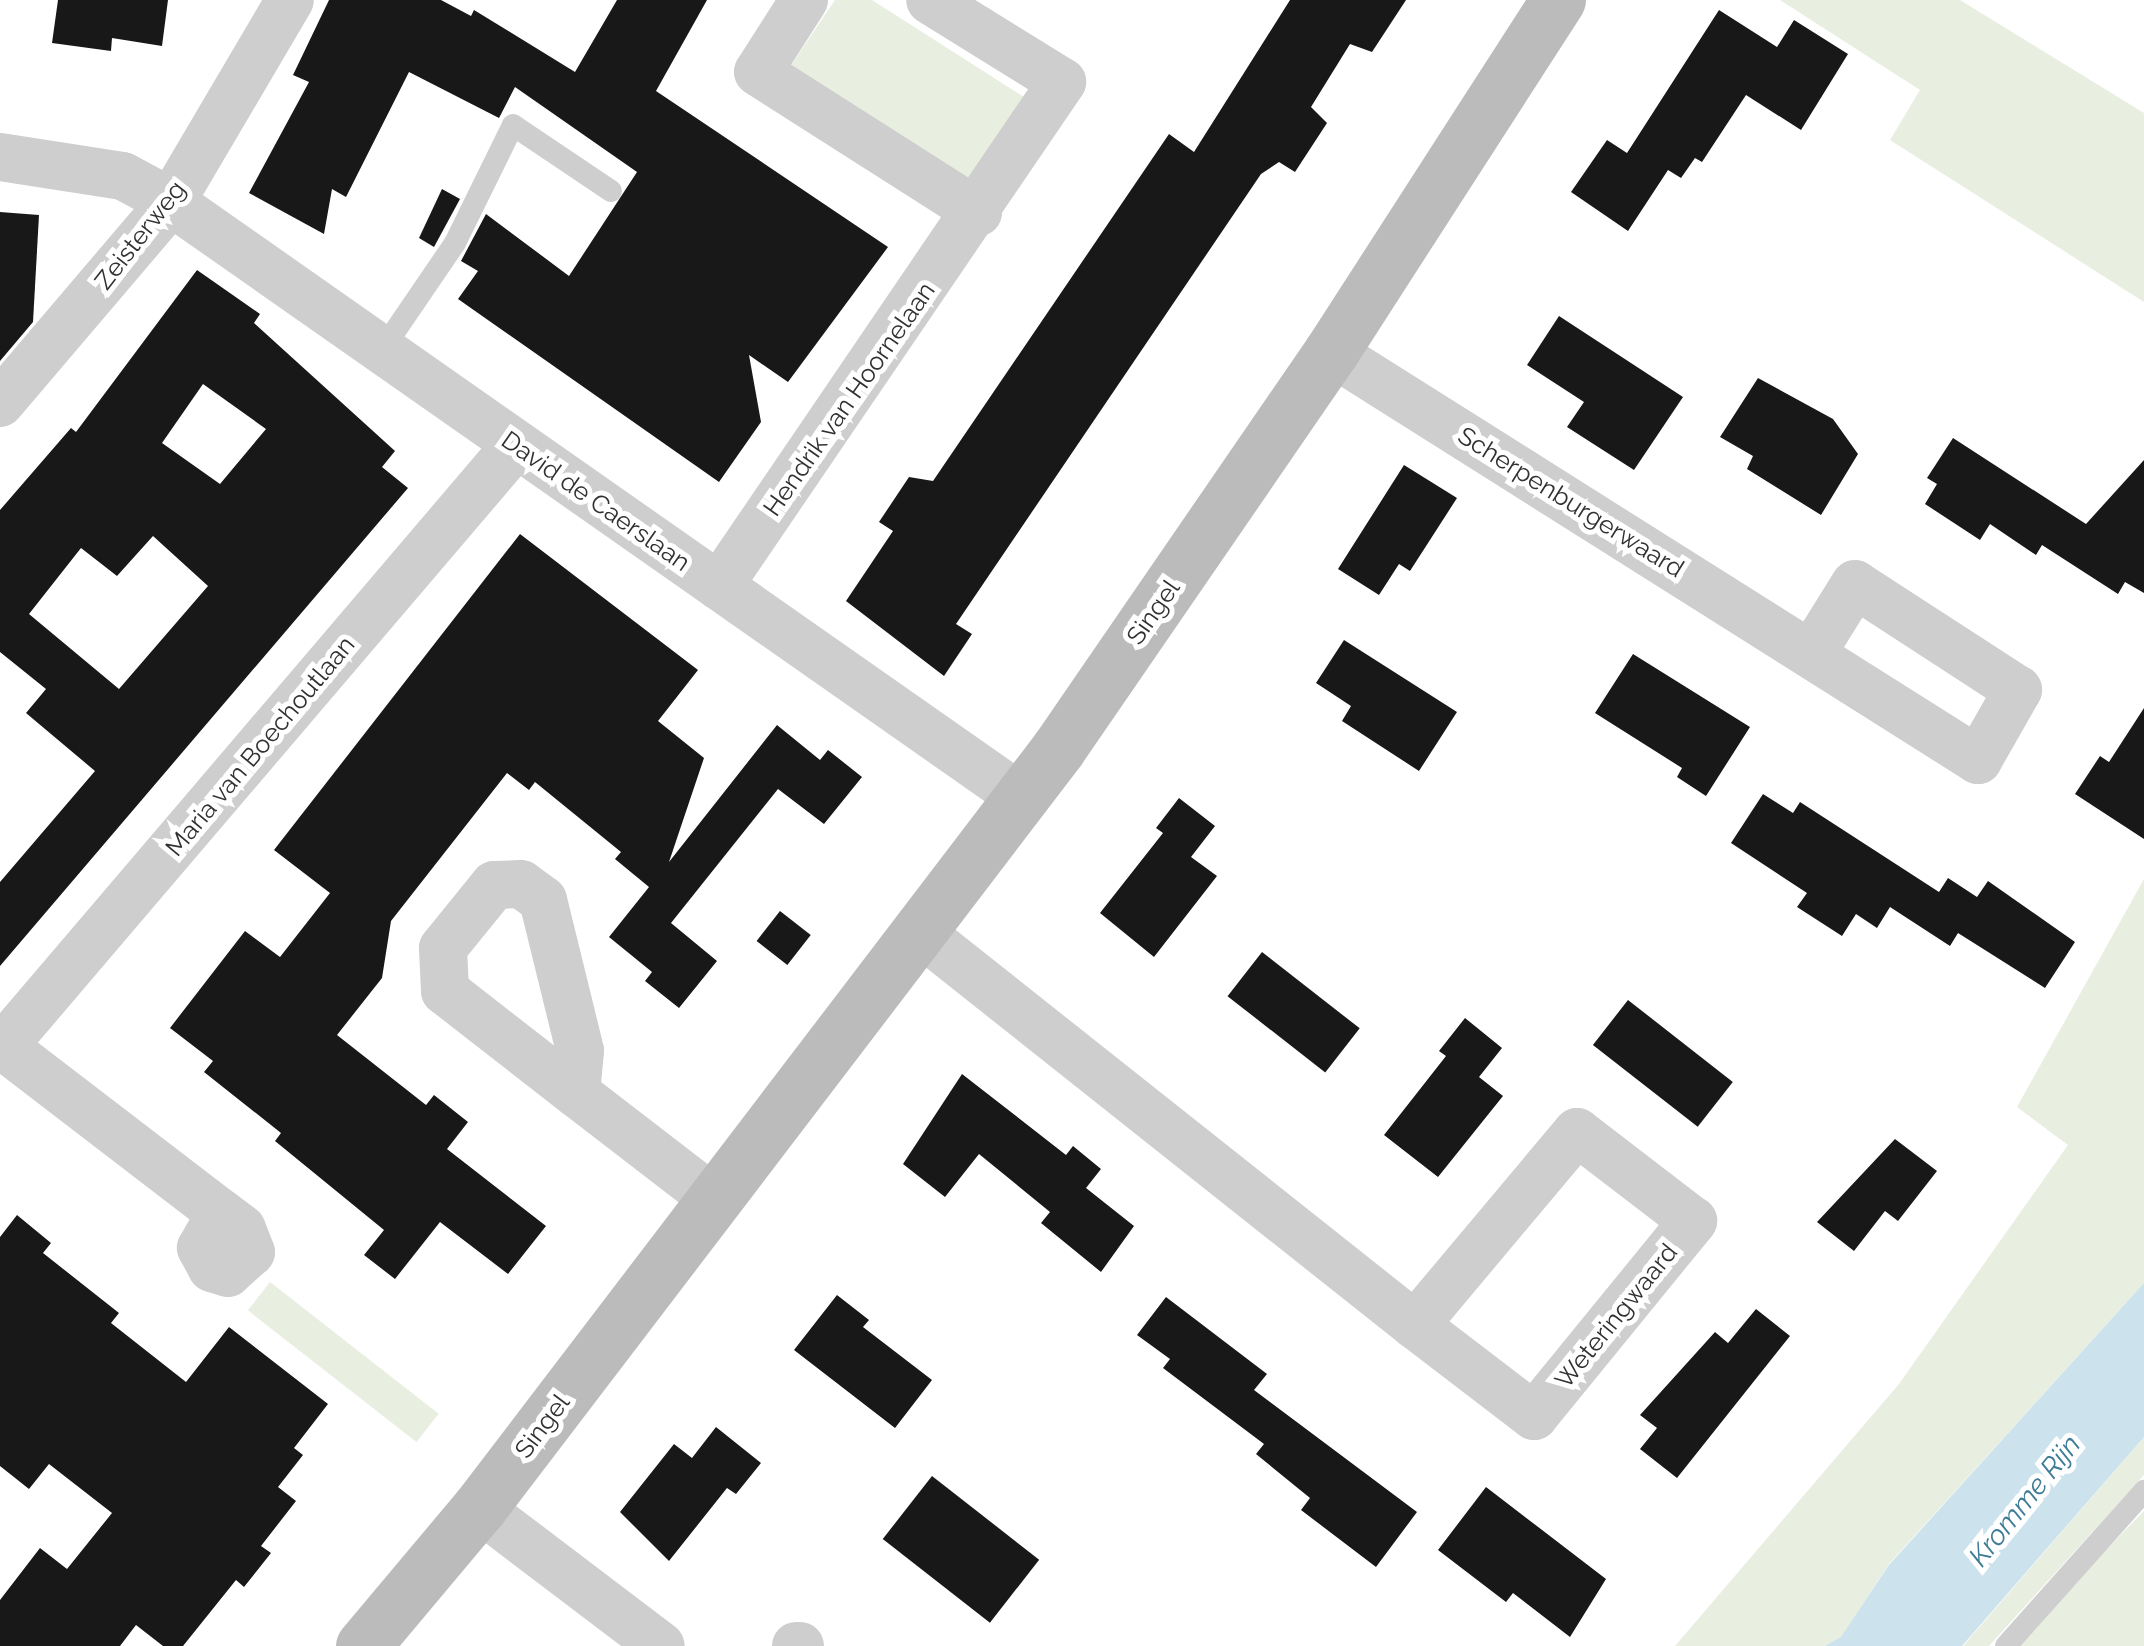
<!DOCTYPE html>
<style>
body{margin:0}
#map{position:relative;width:2144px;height:1646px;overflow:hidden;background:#fff;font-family:Raleway,sans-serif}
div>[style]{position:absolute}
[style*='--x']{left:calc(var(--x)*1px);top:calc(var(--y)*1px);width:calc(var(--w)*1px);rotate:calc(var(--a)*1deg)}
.green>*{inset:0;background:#e8eee0;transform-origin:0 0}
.water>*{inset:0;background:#cce3ed}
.building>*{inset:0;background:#181818;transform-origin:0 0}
.lane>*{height:22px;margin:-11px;padding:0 11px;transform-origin:11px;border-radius:11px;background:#cecece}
.street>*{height:48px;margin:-24px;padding:0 24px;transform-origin:24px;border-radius:24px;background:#cecece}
.secondary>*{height:55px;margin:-27.5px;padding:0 27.5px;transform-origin:27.5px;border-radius:27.5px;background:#bbb}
span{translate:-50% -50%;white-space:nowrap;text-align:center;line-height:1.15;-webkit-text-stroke:10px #fff;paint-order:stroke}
.street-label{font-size:25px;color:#313131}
.water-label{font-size:28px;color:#3e7b95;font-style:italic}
</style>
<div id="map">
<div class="green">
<i style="clip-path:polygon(835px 0,872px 0,1035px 104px,973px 200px,783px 77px)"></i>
<i style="clip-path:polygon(1780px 0,1960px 0,2144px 113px,2144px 302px,1890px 140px,1920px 90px)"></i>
<i style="clip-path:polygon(2144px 879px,2144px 1283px,1888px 1565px,1841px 1638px,1825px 1646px,1675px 1646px,1899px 1384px,2068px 1145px,2017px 1107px)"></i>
<i style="left:270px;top:1282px;width:214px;height:36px;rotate:38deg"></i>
<i style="clip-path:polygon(2144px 1437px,2144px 1475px,1989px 1646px,1963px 1646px)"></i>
<i style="clip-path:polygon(2144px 1511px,2144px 1646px,2021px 1646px,2096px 1560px)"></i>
</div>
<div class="water">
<i style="clip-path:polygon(2144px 1283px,2144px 1437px,1962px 1646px,1825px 1646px,1841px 1637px,1888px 1566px)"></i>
</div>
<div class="building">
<i style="clip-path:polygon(58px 0,168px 0,162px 46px,112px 38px,111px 51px,52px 43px)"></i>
<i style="clip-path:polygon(329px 0,441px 0,471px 16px,474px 10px,575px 72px,617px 0,707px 0,656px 91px,888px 247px,788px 382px,749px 355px,761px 422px,719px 482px,458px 299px,478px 271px,461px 261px,486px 214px,569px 276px,637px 172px,515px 87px,499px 118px,409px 72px,346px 197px,332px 189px,324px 234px,249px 193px,309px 82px,293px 75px)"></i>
<i style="clip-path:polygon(1290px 0,1406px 0,1372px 52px,1350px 44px,1311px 107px,1327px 123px,1295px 172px,1279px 162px,1261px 174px,956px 624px,972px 634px,944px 676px,846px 601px,893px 531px,879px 522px,909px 477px,933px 481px,1169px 134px,1194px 152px)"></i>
<i style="clip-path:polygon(1719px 10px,1777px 47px,1794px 20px,1848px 54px,1801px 130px,1746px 95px,1702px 162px,1695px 158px,1681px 178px,1668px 170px,1628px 231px,1571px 192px,1607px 140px,1627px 153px)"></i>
<i style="clip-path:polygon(442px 189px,460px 199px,434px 247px,419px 238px)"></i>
<i style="clip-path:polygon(0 212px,39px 215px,33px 322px,0 361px)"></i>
<i style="clip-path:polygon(evenodd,197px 270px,260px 314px,254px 323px,395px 451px,382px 467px,408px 488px,0 966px,0 882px,95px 771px,26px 713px,46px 689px,0 652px,0 510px,71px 428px,76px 432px,197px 270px,203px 384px,266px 429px,220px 484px,162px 443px,203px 384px,197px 270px,153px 536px,208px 586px,119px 689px,29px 614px,81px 548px,117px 576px,153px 536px)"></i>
<i style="clip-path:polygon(1559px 316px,1683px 397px,1634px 470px,1567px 427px,1584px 402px,1527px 365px)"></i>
<i style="clip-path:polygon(1758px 378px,1833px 419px,1858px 454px,1821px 515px,1747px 469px,1753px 456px,1720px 437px)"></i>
<i style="clip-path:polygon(1953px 438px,2086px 524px,2144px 460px,2144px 593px,2125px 582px,2118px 594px,2042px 545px,2036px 555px,1990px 524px,1980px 540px,1925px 504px,1937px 484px,1927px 478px)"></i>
<i style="clip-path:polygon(1404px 465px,1457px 498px,1410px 571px,1399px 564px,1379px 595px,1338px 569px)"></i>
<i style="clip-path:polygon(520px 534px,698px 670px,658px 721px,704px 758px,669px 862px,777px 725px,820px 760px,828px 750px,862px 777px,824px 824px,778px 789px,671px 923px,717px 961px,679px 1008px,645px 981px,652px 972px,609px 937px,649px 887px,615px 859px,621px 852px,535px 782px,529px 790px,507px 773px,391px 921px,382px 978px,337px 1035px,426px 1105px,434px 1095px,468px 1122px,447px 1149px,546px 1226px,508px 1274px,440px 1222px,395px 1279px,364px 1255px,384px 1230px,275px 1141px,281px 1133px,204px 1072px,213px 1061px,170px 1028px,245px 931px,280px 957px,330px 893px,274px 850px)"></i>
<i style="clip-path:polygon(1344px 640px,1457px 712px,1419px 771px,1342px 721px,1351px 706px,1316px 683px)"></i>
<i style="clip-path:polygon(1633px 654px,1750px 727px,1706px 796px,1677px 777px,1682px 768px,1595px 713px)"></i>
<i style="clip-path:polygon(2144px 708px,2144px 839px,2075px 794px,2100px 756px,2109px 762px)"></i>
<i style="clip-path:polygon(1763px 794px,1793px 813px,1800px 802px,1939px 892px,1948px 878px,1977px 897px,1988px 881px,2075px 942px,2045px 988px,1958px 933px,1950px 946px,1890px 907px,1877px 928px,1856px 914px,1842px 936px,1797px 907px,1807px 893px,1731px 843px)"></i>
<i style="clip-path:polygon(1179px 798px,1215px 826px,1191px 857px,1217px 876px,1154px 957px,1100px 913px,1163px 833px,1156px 828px)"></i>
<i style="left:780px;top:911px;width:39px;height:38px;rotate:38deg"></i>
<i style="left:1262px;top:952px;width:124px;height:56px;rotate:38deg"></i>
<i style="left:1628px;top:1000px;width:133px;height:57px;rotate:38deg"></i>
<i style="clip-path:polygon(1465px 1018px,1502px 1048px,1479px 1077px,1503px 1096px,1438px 1177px,1384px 1135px,1446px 1056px,1439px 1051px)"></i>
<i style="clip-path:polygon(962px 1074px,1066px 1155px,1073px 1146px,1101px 1169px,1086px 1188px,1134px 1226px,1101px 1272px,1041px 1223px,1050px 1212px,979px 1154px,945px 1197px,903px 1164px)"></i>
<i style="clip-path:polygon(1895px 1139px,1937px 1171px,1898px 1221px,1885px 1211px,1854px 1251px,1817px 1222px)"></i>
<i style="clip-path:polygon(17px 1215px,51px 1243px,43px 1253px,119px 1313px,111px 1323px,186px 1382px,229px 1327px,328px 1404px,294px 1448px,303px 1455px,278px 1487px,296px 1501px,261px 1546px,271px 1553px,244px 1587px,236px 1580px,183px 1646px,163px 1646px,136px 1625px,120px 1646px,0 1646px,0 1600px,40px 1548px,67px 1569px,112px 1513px,49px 1464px,29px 1489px,0 1466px,0 1237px)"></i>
<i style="clip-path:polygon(837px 1295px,869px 1320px,863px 1327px,932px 1380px,895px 1428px,794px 1350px)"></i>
<i style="clip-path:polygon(1166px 1297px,1267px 1374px,1254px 1390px,1417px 1512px,1376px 1567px,1301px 1510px,1310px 1498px,1256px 1454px,1264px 1444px,1163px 1368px,1170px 1359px,1137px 1335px)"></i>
<i style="clip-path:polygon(1756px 1309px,1790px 1336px,1677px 1478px,1640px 1449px,1657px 1428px,1640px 1415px,1715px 1332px,1728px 1343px)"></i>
<i style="clip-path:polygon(716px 1427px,761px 1463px,736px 1494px,727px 1488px,669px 1561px,620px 1512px,674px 1444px,692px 1458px)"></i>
<i style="left:932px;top:1476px;width:136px;height:80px;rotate:38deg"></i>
<i style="clip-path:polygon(1486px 1487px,1606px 1579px,1570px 1637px,1513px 1593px,1506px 1602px,1438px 1550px)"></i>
</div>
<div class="lane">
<i style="--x:380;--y:353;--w:133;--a:-55.7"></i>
<i style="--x:455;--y:243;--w:131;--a:-63.8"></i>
<i style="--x:513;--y:125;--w:118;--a:34"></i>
<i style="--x:2006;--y:1646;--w:208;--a:-48.3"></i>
</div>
<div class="street">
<i style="--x:804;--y:0;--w:85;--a:122.6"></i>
<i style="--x:758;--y:72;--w:261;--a:32.5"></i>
<i style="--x:0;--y:157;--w:124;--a:8.8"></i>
<i style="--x:123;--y:176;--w:55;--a:28.4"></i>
<i style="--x:171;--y:202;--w:1039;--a:35.01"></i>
<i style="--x:1331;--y:352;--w:765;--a:32.24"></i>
<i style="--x:1978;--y:760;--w:81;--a:-60.3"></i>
<i style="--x:2018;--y:690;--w:194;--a:-147"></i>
<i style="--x:1855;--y:584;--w:81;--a:121.9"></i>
<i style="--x:0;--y:403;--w:264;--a:-49.6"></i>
<i style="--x:171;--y:202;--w:234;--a:-59.5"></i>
<i style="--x:719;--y:586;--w:610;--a:-55.76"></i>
<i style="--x:1062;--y:82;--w:155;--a:-148.2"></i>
<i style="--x:921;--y:933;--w:631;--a:38.43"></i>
<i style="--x:1415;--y:1325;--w:150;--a:37.4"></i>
<i style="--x:1534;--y:1416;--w:252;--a:-50.8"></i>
<i style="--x:1693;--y:1221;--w:146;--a:-142.5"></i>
<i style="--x:1577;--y:1132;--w:252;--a:130"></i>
<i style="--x:3;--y:1046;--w:275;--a:37.5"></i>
<i style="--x:221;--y:1213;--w:26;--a:37"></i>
<i style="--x:242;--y:1229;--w:25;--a:69"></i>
<i style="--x:251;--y:1252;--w:31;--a:138"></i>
<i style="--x:228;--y:1273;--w:17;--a:-163"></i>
<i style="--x:212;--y:1268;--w:23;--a:-119"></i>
<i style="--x:201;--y:1248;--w:40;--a:-60.3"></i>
<i style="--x:0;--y:1050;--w:795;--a:-49.54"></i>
<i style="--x:576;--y:1093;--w:166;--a:-142.1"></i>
<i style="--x:445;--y:991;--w:43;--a:-92.7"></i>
<i style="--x:443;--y:948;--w:81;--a:-51"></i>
<i style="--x:494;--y:885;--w:27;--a:-2"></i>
<i style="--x:521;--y:884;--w:27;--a:36"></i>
<i style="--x:543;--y:900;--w:155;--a:76.2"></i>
<i style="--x:580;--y:1051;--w:42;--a:95.4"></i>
<i style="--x:576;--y:1093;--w:175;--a:37.6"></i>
<i style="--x:479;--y:1508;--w:228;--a:37.2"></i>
<i style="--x:796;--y:1646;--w:4;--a:0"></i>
</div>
<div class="secondary">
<i style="--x:363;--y:1646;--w:180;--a:-50"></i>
<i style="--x:479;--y:1508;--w:955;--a:-52.66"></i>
<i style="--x:1058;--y:749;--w:482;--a:-55.5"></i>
<i style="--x:1331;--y:352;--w:419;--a:-57.2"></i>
</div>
<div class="street-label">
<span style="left:140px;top:235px;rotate:-52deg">Zeisterweg</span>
<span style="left:849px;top:399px;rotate:-55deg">Hendrik van Hoornelaan</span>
<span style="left:596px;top:501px;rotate:35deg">David de Caerslaan</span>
<span style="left:1571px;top:502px;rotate:32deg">Scherpenburgerwaard</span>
<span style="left:1153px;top:612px;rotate:-55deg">Singel</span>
<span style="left:260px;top:746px;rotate:-50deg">Maria van Boechoutlaan</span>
<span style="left:1616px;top:1316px;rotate:-51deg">Weteringwaard</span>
<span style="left:542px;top:1426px;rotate:-53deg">Singel</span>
</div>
<div class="water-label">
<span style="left:2025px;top:1501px;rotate:-51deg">Kromme Rijn</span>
</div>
</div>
